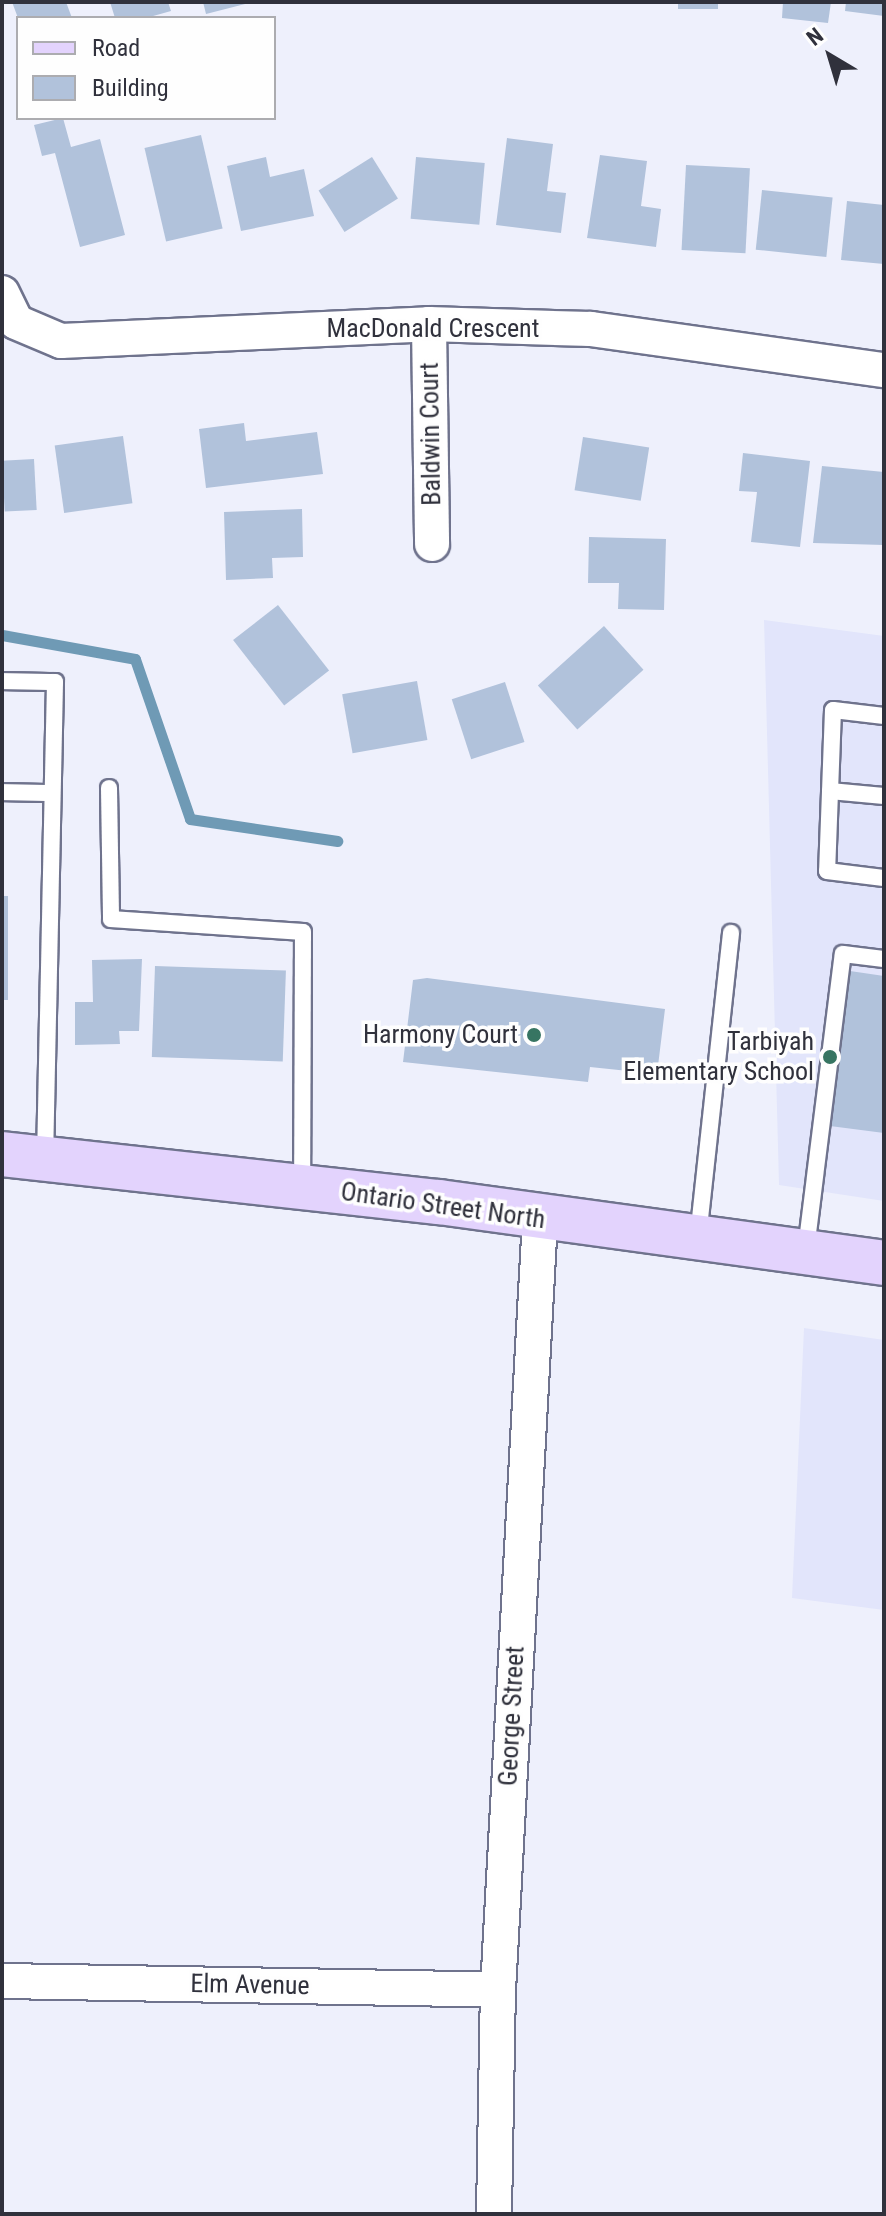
<!DOCTYPE html>
<style>
body{margin:0}
#map{position:relative;width:886px;height:2216px;overflow:hidden;background:#eef0fc;font-family:"Roboto Condensed",sans-serif}
div>[style]{position:absolute}
[style*='--x']{left:calc(var(--x)*1px);top:calc(var(--y)*1px);width:calc(var(--w)*1px);rotate:calc(var(--a)*1deg)}
.built>*{inset:0;background:#e2e5fb}
.stream>*{height:11px;margin:-5.5px;padding:0 5.5px;transform-origin:5.5px;border-radius:5.5px;background:#6f9ab5}
.building>*{inset:0;background:#b1c2db;transform-origin:0 0}
.roads{filter:drop-shadow(2px 0 #6f738d) drop-shadow(-2px 0 #6f738d) drop-shadow(0 2px #6f738d) drop-shadow(0 -2px #6f738d)}
.service>*{height:16px;margin:-8px;padding:0 8px;transform-origin:8px;border-radius:8px;background:#fff}
.minor>*{height:34px;margin:-17px;padding:0 17px;transform-origin:17px;border-radius:17px;background:#fff}
.primary>*{height:44px;margin:-22px;padding:0 22px;transform-origin:22px;border-radius:22px;background:#e3d3fd}
.dots>*{width:22px;height:22px;translate:-50% -50%;box-sizing:border-box;border:4px solid #fefefe;border-radius:50%}
span{translate:-50% -50%;white-space:nowrap;text-align:center;line-height:1.15;-webkit-text-stroke:7px #fefefe;paint-order:stroke}
.street-label{font-size:26px;color:#30313c}
.poi-label{font-size:26px;color:#30313c}
.right{translate:-100% -50%;text-align:right}
.frame{position:absolute;inset:0;border:4px solid #30313c;pointer-events:none}
.legend{position:absolute;left:16px;top:16px;width:260px;height:104px;box-sizing:border-box;background:#fefefe;border:2px solid #acacb0;margin:0;padding:10px 14px;list-style:none;font-size:24px;color:#30313c}
.legend li{display:flex;align-items:center;gap:16px;height:40px}
.legend b{width:40px;border:2px solid #acacb0}
.north{position:absolute;left:790px;top:16px;width:80px;height:80px;-webkit-text-stroke:6px #fefefe;paint-order:stroke;rotate:322deg;font-size:22px;font-weight:700;line-height:32px;text-align:center;color:#30313c}
.north::after{content:'';display:block;margin:auto;width:28px;height:36px;background:#30313c;clip-path:polygon(50% 0,100% 100%,50% 72%,0 100%)}
</style>
<div id="map">
<div class="built">
<i style="clip-path:polygon(764px 620px,884px 636px,884px 1201px,779px 1185px)"></i>
<i style="clip-path:polygon(804px 1328px,884px 1340px,884px 1610px,792px 1598px)"></i>
</div>
<div class="stream">
<i style="--x:2;--y:635;--w:135;--a:10.2"></i>
<i style="--x:135;--y:659;--w:169;--a:71"></i>
<i style="--x:190;--y:819;--w:149;--a:8.5"></i>
</div>
<div class="building">
<i style="clip-path:polygon(12px 2px,66px 2px,72px 18px,18px 18px)"></i>
<i style="clip-path:polygon(110px 2px,168px 2px,171px 11px,146px 18px,115px 18px)"></i>
<i style="clip-path:polygon(203px 2px,249px 2px,249px 3px,206px 14px)"></i>
<i style="left:678px;top:2px;width:40px;height:7px"></i>
<i style="clip-path:polygon(783px 2px,831px 2px,828px 23px,782px 18px)"></i>
<i style="clip-path:polygon(846px 2px,884px 2px,884px 16px,845px 11px)"></i>
<i style="clip-path:polygon(63px 118px,71px 147px,100px 139px,125px 235px,80px 247px,55px 153px,42px 156px,34px 125px)"></i>
<i style="left:201px;top:135px;width:96px;height:58px;rotate:77deg"></i>
<i style="clip-path:polygon(507px 138px,553px 144px,547px 191px,566px 193px,561px 233px,496px 225px)"></i>
<i style="clip-path:polygon(600px 155px,647px 161px,641px 206px,661px 209px,656px 247px,587px 238px)"></i>
<i style="clip-path:polygon(266px 157px,270px 177px,304px 169px,314px 216px,241px 231px,227px 166px)"></i>
<i style="left:372px;top:157px;width:49px;height:63px;rotate:58deg"></i>
<i style="left:416px;top:157px;width:69px;height:62px;rotate:5deg"></i>
<i style="left:686px;top:165px;width:64px;height:85px;rotate:3deg"></i>
<i style="left:762px;top:190px;width:71px;height:60px;rotate:6deg"></i>
<i style="clip-path:polygon(847px 201px,884px 205px,884px 264px,841px 260px)"></i>
<i style="clip-path:polygon(244px 423px,246px 441px,317px 432px,323px 474px,206px 488px,199px 429px)"></i>
<i style="left:123px;top:436px;width:68px;height:69px;rotate:82deg"></i>
<i style="left:583px;top:437px;width:67px;height:54px;rotate:9deg"></i>
<i style="clip-path:polygon(743px 453px,810px 461px,800px 547px,751px 542px,757px 492px,739px 491px)"></i>
<i style="left:34px;top:459px;width:51px;height:32px;rotate:87deg"></i>
<i style="clip-path:polygon(822px 466px,884px 472px,884px 545px,813px 543px)"></i>
<i style="clip-path:polygon(302px 509px,303px 557px,272px 558px,273px 578px,226px 580px,224px 512px)"></i>
<i style="clip-path:polygon(589px 537px,666px 539px,664px 610px,618px 609px,619px 583px,588px 583px)"></i>
<i style="left:278px;top:605px;width:83px;height:57px;rotate:52deg"></i>
<i style="left:604px;top:626px;width:59px;height:89px;rotate:48deg"></i>
<i style="left:417px;top:681px;width:60px;height:76px;rotate:80deg"></i>
<i style="left:505px;top:682px;width:63px;height:56px;rotate:72deg"></i>
<i style="left:2px;top:896px;width:6px;height:104px"></i>
<i style="clip-path:polygon(142px 959px,139px 1031px,119px 1031px,120px 1044px,75px 1045px,75px 1002px,93px 1002px,92px 960px)"></i>
<i style="left:155px;top:966px;width:131px;height:91px;rotate:2deg"></i>
<i style="clip-path:polygon(850px 971px,884px 976px,884px 1133px,830px 1126px)"></i>
<i style="clip-path:polygon(427px 978px,665px 1009px,657px 1074px,590px 1067px,588px 1082px,403px 1062px,413px 980px)"></i>
</div>
<div class="roads">
<div class="service">
<i style="--x:2;--y:681;--w:53;--a:1.1"></i>
<i style="--x:55;--y:682;--w:475;--a:91.2"></i>
<i style="--x:884;--y:716;--w:51;--a:-173.3"></i>
<i style="--x:833;--y:710;--w:161;--a:92.1"></i>
<i style="--x:827;--y:871;--w:57;--a:7"></i>
<i style="--x:109;--y:788;--w:131;--a:89.1"></i>
<i style="--x:111;--y:919;--w:192;--a:3.9"></i>
<i style="--x:303;--y:932;--w:255;--a:90.2"></i>
<i style="--x:830;--y:791;--w:54;--a:5.3"></i>
<i style="--x:2;--y:792;--w:49;--a:1.2"></i>
<i style="--x:698;--y:1237;--w:306;--a:-83.8"></i>
<i style="--x:806;--y:1249;--w:297;--a:-82.9"></i>
<i style="--x:843;--y:954;--w:41;--a:7"></i>
</div>
<div class="minor">
<i style="--x:2;--y:293;--w:32;--a:64"></i>
<i style="--x:16;--y:322;--w:49;--a:22.9"></i>
<i style="--x:61;--y:341;--w:368;--a:-2.6"></i>
<i style="--x:429;--y:324;--w:162;--a:1.8"></i>
<i style="--x:591;--y:329;--w:296;--a:8"></i>
<i style="--x:429;--y:324;--w:220;--a:89.2"></i>
<i style="--x:2;--y:1981;--w:496;--a:1"></i>
<i style="--x:494;--y:2214;--w:224;--a:-89"></i>
<i style="--x:498;--y:1990;--w:772;--a:-86.88"></i>
</div>
<div class="primary">
<i style="--x:2;--y:1154;--w:440;--a:6.3"></i>
<i style="--x:439;--y:1202;--w:449;--a:7.8"></i>
</div>
</div>
<div class="dots">
<i style="left:534px;top:1035px;background:#377562"></i>
<i style="left:830px;top:1057px;background:#377562"></i>
</div>
<div class="street-label">
<span style="left:433px;top:329px">MacDonald Crescent</span>
<span style="left:431px;top:434px;rotate:-91deg">Baldwin Court</span>
<span style="left:443px;top:1206px;rotate:8deg">Ontario Street North</span>
<span style="left:512px;top:1716px;rotate:-87deg">George Street</span>
<span style="left:250px;top:1985px;rotate:1deg">Elm Avenue</span>
</div>
<div class="poi-label">
<span class="right" style="left:518px;top:1035px">Harmony Court</span>
<span class="right" style="left:814px;top:1057px">Tarbiyah<br>Elementary School</span>
</div>
<div class="frame"></div>
<ul class="legend">
<li><b style="height:10px;background:#e3d3fd"></b>Road</li>
<li><b style="height:22px;background:#b1c2db"></b>Building</li>
</ul>
<div class="north">N</div>
</div>
